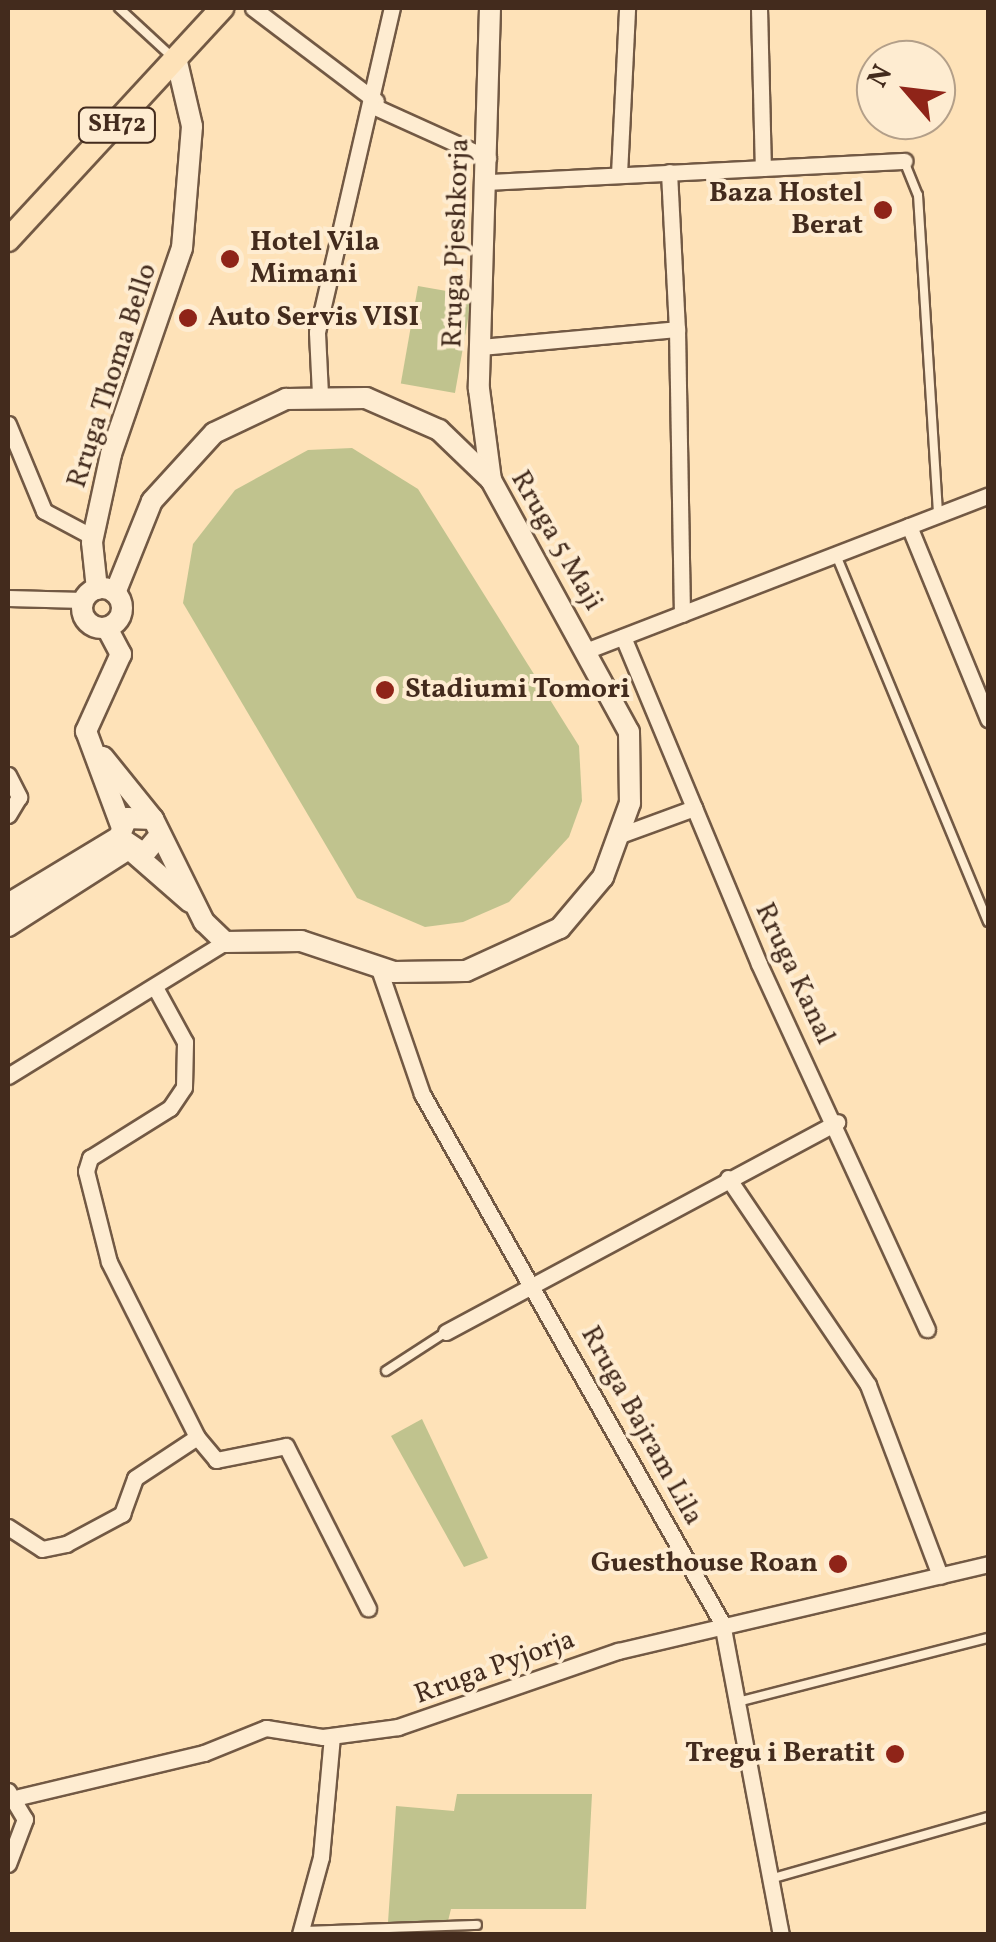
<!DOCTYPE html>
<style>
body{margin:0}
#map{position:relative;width:996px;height:1942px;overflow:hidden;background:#fee2b8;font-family:Vollkorn,serif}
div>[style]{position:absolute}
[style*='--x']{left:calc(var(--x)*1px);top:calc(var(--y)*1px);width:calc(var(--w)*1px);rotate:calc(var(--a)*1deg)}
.green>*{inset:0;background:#c0c38e;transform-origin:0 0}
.roads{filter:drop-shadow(2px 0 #725944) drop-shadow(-2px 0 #725944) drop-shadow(0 2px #725944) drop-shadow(0 -2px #725944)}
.lane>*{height:8px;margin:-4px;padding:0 4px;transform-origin:4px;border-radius:4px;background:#feecd1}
.street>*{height:15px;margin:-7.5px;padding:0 7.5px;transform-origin:7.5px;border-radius:7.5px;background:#feecd1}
.secondary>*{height:20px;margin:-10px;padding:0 10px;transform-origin:10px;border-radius:10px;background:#feecd1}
.secondary>.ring{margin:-10px;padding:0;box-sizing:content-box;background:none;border:20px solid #feecd1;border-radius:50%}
.primary>*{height:22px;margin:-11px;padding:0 11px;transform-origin:11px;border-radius:11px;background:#fee2b8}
.dots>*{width:28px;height:28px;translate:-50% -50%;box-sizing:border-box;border:5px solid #feecd1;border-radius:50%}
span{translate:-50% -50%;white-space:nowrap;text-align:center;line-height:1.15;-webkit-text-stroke:8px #feecd1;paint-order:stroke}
.shield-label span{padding:2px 8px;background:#feecd1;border:2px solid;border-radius:8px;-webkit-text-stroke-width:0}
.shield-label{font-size:25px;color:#432b1d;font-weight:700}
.poi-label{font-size:28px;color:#432b1d;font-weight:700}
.right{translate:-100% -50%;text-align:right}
.left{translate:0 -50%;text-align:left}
.street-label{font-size:28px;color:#432b1d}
.frame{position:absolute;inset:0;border:10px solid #432b1d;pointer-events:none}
.north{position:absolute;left:856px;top:40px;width:100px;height:100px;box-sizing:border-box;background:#feecd1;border:2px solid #b39f89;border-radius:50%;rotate:298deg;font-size:28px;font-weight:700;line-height:40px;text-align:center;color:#432b1d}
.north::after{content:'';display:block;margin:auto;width:35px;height:45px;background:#8f2418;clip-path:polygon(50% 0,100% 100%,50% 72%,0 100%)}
</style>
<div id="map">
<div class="green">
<i style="left:418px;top:286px;width:55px;height:99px;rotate:10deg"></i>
<i style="clip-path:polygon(352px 448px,418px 489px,579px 746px,582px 801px,569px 837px,509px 902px,463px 922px,425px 927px,357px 898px,183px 603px,193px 544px,235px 490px,308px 450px)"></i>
<i style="clip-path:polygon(422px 1419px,488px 1558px,464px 1567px,391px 1436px)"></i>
<i style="clip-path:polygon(457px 1794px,592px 1794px,586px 1909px,451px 1909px,448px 1921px,388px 1922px,396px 1806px,454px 1811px)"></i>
</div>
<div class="roads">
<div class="lane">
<i style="--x:119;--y:8;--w:71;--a:42.7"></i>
<i style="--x:904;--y:161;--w:37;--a:68"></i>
<i style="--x:918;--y:195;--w:321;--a:86.4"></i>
<i style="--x:836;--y:555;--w:397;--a:67.5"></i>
<i style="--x:386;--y:1371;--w:72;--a:-33"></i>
<i style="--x:738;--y:1702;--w:258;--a:-14.4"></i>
<i style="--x:777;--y:1877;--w:219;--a:-15.9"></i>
<i style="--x:301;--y:1931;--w:176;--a:-2"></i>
</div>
<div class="street">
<i style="--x:253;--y:8;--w:154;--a:37.1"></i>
<i style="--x:759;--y:8;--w:160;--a:88.6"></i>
<i style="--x:375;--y:107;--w:124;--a:24.3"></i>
<i style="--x:669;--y:172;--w:157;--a:87.1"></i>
<i style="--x:619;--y:174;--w:166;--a:-87.2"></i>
<i style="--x:488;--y:182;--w:417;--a:-2.9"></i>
<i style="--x:480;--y:347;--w:198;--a:-5.2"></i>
<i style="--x:677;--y:329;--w:285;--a:89"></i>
<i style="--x:320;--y:394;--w:62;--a:-92.8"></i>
<i style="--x:317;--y:332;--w:333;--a:-77"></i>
<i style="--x:8;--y:424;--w:94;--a:67.5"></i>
<i style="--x:44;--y:511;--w:55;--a:28"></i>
<i style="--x:909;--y:526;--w:209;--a:67.7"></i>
<i style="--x:8;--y:598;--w:75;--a:1.5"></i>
<i style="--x:623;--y:637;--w:354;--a:67.4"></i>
<i style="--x:759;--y:964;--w:402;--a:65.3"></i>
<i style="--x:588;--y:650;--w:429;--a:-21.1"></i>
<i style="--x:8;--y:775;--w:25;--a:63"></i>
<i style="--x:19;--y:797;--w:21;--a:121"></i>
<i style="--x:623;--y:834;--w:76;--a:-20.1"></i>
<i style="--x:379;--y:969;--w:132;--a:71"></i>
<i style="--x:422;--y:1094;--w:608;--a:60.44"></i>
<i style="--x:722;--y:1623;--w:317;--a:79.3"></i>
<i style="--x:8;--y:1076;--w:255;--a:-31.7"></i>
<i style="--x:728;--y:1178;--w:250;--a:55.9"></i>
<i style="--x:868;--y:1385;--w:204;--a:69.3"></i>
<i style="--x:446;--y:1332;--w:444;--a:-28.2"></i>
<i style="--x:197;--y:1437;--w:30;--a:50"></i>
<i style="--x:216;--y:1460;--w:71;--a:-11.3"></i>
<i style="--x:286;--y:1446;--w:182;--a:63.2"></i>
<i style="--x:8;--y:1527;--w:40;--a:32.9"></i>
<i style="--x:42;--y:1549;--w:25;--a:-12"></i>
<i style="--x:66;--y:1544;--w:64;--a:-28.2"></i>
<i style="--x:122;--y:1514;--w:38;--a:-70"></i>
<i style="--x:135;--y:1478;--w:74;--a:-33.5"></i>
<i style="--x:197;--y:1437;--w:196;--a:-116.7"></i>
<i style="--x:109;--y:1262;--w:94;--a:-104.2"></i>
<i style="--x:86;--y:1171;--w:14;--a:-73"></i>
<i style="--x:90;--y:1158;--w:94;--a:-32"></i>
<i style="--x:170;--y:1108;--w:25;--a:-56"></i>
<i style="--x:184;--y:1087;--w:45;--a:-88.7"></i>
<i style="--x:185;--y:1042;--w:60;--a:-118.7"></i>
<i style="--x:8;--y:1791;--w:33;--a:59"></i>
<i style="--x:25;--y:1819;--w:48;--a:110.7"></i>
<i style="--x:19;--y:1797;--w:190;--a:-13.4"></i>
<i style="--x:204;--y:1753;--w:67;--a:-22"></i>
<i style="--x:266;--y:1728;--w:58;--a:9"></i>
<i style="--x:323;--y:1737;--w:76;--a:-7.6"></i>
<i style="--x:398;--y:1727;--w:233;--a:-19.1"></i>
<i style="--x:618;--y:1651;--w:380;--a:-13.2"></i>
<i style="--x:300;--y:1934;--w:80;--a:-74.7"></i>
<i style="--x:321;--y:1857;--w:121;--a:-84.8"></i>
</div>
<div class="secondary">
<i style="--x:490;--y:8;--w:381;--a:91.7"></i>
<i style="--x:479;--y:389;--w:92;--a:82.5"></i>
<i class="ring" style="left:82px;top:588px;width:20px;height:20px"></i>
<i style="--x:97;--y:589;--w:47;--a:-96.1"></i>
<i style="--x:92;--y:542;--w:90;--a:-77.8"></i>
<i style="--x:111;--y:454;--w:218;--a:-71"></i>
<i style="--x:182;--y:248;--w:122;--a:-85.3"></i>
<i style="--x:192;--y:126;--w:66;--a:-103.2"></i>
<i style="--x:115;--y:593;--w:99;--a:-68.1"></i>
<i style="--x:152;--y:501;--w:92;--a:-47.6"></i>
<i style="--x:214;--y:433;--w:80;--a:-25.3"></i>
<i style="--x:286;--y:399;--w:80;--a:-0.7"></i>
<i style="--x:366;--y:398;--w:80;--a:23.7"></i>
<i style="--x:439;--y:430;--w:72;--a:43.9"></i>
<i style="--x:491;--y:480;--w:287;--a:61.3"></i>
<i style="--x:629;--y:732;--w:71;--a:89.2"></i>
<i style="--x:630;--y:803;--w:79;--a:110"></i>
<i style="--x:603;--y:877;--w:67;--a:130.1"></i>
<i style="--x:560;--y:928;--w:103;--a:155.4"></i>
<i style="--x:466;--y:971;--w:72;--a:179.2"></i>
<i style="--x:394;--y:972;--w:98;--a:-161.6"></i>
<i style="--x:301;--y:941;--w:76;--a:179.2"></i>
<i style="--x:225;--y:942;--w:29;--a:-136"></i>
<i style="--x:204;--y:922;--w:115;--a:-116.3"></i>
<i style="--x:153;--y:819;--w:26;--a:-178"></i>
<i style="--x:127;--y:818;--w:21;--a:113"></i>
<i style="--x:119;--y:837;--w:30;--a:34"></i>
<i style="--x:144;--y:854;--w:25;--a:-50"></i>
<i style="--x:107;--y:628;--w:30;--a:62"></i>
<i style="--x:121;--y:654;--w:85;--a:114.4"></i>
<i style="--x:86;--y:731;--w:100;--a:69.6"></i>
<i style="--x:103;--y:757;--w:80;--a:51.1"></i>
<i style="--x:135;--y:854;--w:73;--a:41.1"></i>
<i style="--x:8;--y:904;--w:130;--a:-31.1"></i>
<i style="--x:8;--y:926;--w:141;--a:-32.6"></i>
</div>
<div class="primary">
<i style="--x:8;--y:240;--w:316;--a:-47.3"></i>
</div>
</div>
<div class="dots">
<i style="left:883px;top:210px;background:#8f2418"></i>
<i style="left:230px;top:259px;background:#8f2418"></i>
<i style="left:188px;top:318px;background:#8f2418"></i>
<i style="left:385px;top:690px;background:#8f2418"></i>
<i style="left:838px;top:1564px;background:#8f2418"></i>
<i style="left:895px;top:1754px;background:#8f2418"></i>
</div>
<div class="shield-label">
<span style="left:117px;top:125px">SH72</span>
</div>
<div class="poi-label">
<span class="right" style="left:863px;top:210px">Baza Hostel<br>Berat</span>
<span class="left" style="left:250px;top:259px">Hotel Vila<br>Mimani</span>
<span class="left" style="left:208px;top:318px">Auto Servis VISI</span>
<span class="left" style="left:405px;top:690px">Stadiumi Tomori</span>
<span class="right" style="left:818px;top:1564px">Guesthouse Roan</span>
<span class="right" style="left:875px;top:1754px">Tregu i Beratit</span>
</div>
<div class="street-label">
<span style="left:457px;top:243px;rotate:-88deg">Rruga Pjeshkorja</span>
<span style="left:113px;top:376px;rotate:-72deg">Rruga Thoma Bello</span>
<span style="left:556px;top:541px;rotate:60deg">Rruga 5 Maji</span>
<span style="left:794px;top:974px;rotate:65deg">Rruga Kanal</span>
<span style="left:641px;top:1426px;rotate:61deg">Rruga Bajram Lila</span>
<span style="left:495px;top:1668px;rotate:-20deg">Rruga Pyjorja</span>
</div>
<div class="frame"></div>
<div class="north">N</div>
</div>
